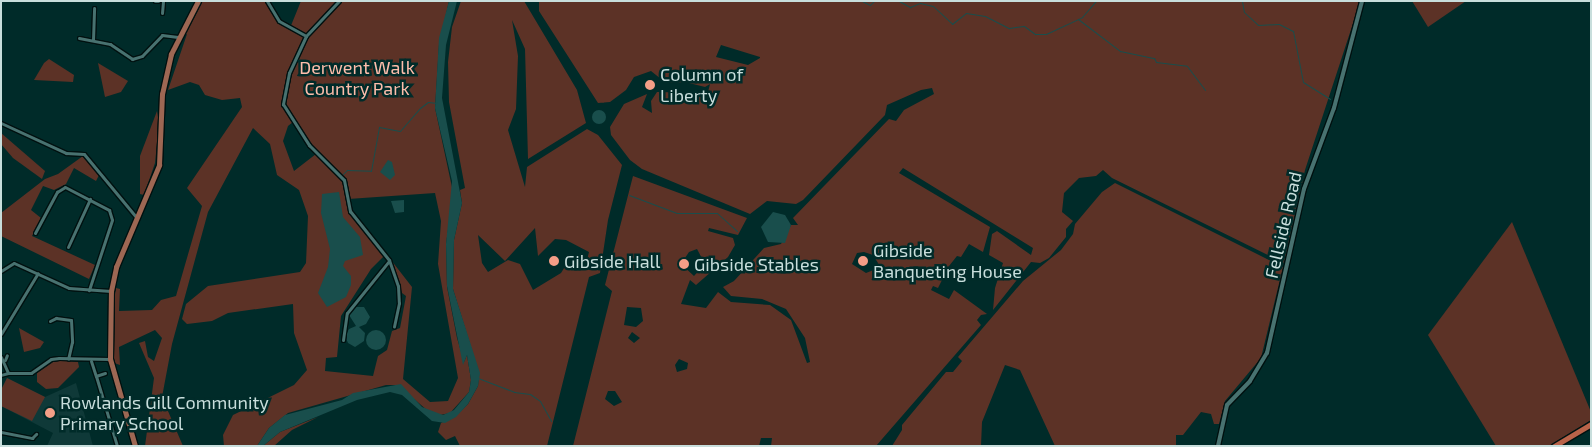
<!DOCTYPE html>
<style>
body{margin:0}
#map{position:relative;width:1592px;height:447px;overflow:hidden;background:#002b29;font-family:"Exo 2",sans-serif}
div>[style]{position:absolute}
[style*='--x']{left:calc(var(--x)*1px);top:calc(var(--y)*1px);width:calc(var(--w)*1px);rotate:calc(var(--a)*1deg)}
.built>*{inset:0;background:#0f3938}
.green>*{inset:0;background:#5c3226}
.water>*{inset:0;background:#194e4c}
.round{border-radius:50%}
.stream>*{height:1px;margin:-0.5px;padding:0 0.5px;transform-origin:0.5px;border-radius:0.5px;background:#194e4c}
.roads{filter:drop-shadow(1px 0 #001110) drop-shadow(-1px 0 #001110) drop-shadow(0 1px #001110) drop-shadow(0 -1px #001110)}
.minor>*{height:3px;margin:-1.5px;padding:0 1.5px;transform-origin:1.5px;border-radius:1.5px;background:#487270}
.tertiary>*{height:4px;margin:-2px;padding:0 2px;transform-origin:2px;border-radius:2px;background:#487270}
.primary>*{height:5px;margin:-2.5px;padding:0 2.5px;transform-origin:2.5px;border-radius:2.5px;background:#9d6753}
.trunk>*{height:5px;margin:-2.5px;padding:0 2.5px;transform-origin:2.5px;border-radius:2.5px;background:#b96349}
.dots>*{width:14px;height:14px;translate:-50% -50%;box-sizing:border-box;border:2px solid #002b29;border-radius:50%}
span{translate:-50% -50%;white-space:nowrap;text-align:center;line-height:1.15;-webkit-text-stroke:5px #002b29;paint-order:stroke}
.park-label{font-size:18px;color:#fdbdab}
.poi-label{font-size:18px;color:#c8dedc}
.left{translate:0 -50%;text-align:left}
.street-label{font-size:18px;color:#c8dedc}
.frame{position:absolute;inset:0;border:2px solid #c8dedc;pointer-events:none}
</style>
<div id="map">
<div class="built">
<i style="clip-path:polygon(7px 378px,45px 397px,76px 383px,93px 446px,47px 446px,53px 433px,1px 406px,1px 390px)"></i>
</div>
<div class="green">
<i style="clip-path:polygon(evenodd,202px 1px,267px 1px,279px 21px,290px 28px,301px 1px,449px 1px,439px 44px,435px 108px,453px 192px,446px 244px,447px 287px,457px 338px,464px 362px,467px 355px,471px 380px,469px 392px,450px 413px,440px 415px,428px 411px,398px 385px,386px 385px,288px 413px,269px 428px,257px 446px,224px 446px,223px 435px,233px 415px,294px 385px,307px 370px,294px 333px,293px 304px,228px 313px,212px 321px,187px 324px,182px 319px,186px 304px,208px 286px,300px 272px,306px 263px,308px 216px,299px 190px,277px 175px,270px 144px,253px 128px,208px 212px,172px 344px,162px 397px,183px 446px,145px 446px,154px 378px,139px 343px,145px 341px,148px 357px,154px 361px,162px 338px,155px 330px,119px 347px,120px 365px,114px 363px,112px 313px,116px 288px,120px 289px,119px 311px,152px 310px,161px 300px,176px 296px,202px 206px,187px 188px,242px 107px,240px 98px,222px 100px,205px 95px,199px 85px,190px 82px,168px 90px,187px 34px,184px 35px,202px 1px,293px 122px,316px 154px,294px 171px,283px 141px,288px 126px,293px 122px,202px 1px,435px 193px,441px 221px,438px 264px,458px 378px,448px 401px,430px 402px,403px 379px,412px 287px,391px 260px,402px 293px,406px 296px,400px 328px,392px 331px,387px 350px,378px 356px,373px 376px,325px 371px,326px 358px,337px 357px,341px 316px,371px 269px,385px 255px,350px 211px,348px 199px,435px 193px)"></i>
<i style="clip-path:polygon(evenodd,461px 1px,524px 1px,577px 90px,586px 123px,528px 159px,525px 49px,512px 20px,518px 56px,516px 109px,508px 130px,525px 187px,527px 167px,587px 129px,598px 135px,622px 165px,608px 220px,600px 273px,589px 277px,547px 446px,460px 446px,455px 436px,446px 440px,438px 432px,441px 423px,458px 414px,468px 404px,478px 386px,479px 373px,453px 289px,454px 240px,462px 203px,460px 190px,465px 188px,449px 102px,448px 62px,452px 27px,461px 1px,535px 228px,538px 256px,555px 239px,566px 240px,589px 252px,587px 260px,566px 265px,561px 273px,533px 290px,520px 264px,508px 260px,488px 272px,482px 263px,478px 235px,505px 261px,535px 228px)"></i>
<i style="clip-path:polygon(evenodd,539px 1px,1360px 1px,1360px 2px,1305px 170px,1284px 263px,1112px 178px,1103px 170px,1096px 176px,1079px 178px,1064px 193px,1062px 212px,1073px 221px,1066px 229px,1066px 237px,1049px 258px,1040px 263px,1031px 262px,993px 310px,995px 288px,1003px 263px,989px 255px,992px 234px,997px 231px,1031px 255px,1033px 248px,903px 168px,899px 173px,990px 227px,983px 252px,969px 244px,961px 257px,957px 256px,949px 266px,938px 288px,933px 286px,931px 290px,949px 299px,954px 290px,987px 314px,981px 315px,977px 320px,981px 325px,876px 446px,771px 446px,772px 438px,761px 438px,759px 446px,573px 446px,612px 291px,605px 285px,633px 176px,747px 218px,738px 235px,709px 228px,708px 231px,733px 238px,735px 245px,728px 257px,696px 285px,690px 280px,681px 304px,706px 308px,718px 292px,731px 302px,770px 305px,791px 320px,807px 363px,810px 362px,805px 338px,786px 309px,762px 299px,731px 296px,723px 287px,734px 281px,764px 248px,781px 244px,791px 225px,798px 225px,793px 218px,889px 119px,896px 121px,904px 110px,934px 94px,932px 88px,921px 90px,887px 105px,885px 115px,803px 200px,796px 204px,767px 201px,750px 214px,642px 169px,630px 160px,611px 135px,610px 127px,624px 104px,647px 94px,642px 107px,652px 113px,651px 101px,657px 92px,701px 93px,706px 100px,710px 84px,705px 87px,685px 82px,666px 83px,651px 71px,634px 77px,626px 90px,610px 102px,598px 103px,539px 11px,539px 1px,721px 45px,760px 57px,760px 58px,748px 65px,716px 57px,721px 45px,539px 1px,697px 249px,705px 264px,694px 276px,681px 264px,689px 252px,697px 249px,539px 1px,864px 252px,873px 255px,878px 263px,876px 269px,866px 273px,852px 264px,857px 253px,864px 252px,539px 1px,627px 307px,641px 308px,643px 321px,636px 327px,624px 325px,627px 307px,539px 1px,632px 332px,640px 338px,634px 343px,628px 338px,632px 332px,539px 1px,679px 359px,688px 363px,687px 369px,677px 372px,675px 365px,679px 359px,539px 1px,608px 391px,615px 391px,622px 402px,614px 406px,605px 399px,608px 391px)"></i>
<i style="clip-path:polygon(1412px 1px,1466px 1px,1428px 27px)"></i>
<i style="clip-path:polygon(49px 59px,74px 75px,73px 82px,34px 80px,44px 63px)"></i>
<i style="clip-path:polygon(98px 63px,128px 81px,121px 92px,105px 97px)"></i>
<i style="clip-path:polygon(157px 111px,159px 124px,155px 163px,144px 195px,140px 194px,140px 156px)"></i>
<i style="clip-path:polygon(1px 133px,45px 171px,42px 179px,13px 158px,1px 144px)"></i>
<i style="clip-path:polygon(83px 156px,99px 175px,96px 181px,74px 168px,66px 184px,54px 190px,43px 186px,31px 210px,41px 218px,32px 236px,95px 265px,89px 279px,1px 236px,1px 213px,45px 179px,58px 174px)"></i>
<i style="clip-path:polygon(1115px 183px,1283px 267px,1261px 358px,1225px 401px,1219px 424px,1214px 424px,1211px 414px,1201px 412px,1183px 435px,1176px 435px,1176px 446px,1055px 446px,1020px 370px,1005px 365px,982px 422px,981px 446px,892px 446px,902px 430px,902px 425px,946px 372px,953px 372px,962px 361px,958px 357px,1023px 281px,1061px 250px,1073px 234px,1075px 224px,1102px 192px)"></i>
<i style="clip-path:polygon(1512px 222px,1591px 412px,1591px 420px,1549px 446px,1496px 446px,1428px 335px)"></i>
<i style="clip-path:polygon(19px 328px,44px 342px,40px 348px,24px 352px)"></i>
<i style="clip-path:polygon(56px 360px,78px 362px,79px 367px,58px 388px,46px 389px,37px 382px,37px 373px)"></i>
<i style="clip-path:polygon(7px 378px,45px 397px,32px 421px,1px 406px,1px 390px)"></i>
<i style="clip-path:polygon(318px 417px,292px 430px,274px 446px,263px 446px,280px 432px)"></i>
</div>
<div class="water">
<i style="clip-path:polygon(449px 1px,457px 1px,446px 45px,442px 98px,462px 203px,454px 240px,453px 289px,480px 373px,478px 386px,468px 404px,456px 417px,445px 423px,432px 421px,402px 395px,390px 392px,357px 400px,280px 432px,263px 446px,257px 446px,269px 428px,285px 415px,342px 400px,353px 393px,401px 384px,422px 407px,443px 415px,454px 410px,469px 392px,471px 380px,467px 355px,463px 365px,447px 286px,446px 244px,452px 181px,435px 108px,439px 38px)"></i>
<i class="round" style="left:592px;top:110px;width:14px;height:14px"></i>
<i style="clip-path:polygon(388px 160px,392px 162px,395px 175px,390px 180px,380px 172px)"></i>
<i style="clip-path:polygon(339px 192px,343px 217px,360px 237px,363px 255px,345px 261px,343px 266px,351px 276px,351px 285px,346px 297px,327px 307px,318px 293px,328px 267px,330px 249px,321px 213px,322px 194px)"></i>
<i style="clip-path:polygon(404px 200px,404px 212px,395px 213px,391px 201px)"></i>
<i style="clip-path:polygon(773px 212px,785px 215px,791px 225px,785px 243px,768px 242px,761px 227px)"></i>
<i style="clip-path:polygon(356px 307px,364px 307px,370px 317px,366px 324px,359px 327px,365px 333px,364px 341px,355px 347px,348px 343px,345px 336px,349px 329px,356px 326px,349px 315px)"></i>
<i class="round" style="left:366px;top:330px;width:20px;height:20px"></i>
</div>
<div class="stream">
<i style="--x:862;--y:1;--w:9;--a:27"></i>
<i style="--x:870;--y:5;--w:6;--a:-45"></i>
<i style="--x:899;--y:1;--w:13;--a:29"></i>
<i style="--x:910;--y:7;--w:11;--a:-22"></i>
<i style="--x:920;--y:3;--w:13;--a:13"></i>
<i style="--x:933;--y:6;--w:26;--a:43"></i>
<i style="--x:952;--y:24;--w:18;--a:-38"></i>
<i style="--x:966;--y:13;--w:19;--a:9"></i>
<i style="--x:985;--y:16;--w:27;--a:27"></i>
<i style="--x:1009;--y:28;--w:15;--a:-8"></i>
<i style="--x:1024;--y:26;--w:14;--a:36"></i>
<i style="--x:1035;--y:34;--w:11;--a:0"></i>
<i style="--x:1046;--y:34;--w:40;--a:-25"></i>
<i style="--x:1082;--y:17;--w:21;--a:-49"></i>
<i style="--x:1242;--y:1;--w:11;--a:80"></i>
<i style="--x:1244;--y:12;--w:19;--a:43"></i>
<i style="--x:1258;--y:25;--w:21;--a:-3"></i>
<i style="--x:1279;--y:24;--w:16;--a:27"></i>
<i style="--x:1293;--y:31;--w:52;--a:78.9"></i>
<i style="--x:1303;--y:82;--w:32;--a:32"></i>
<i style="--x:1078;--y:19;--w:53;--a:37.3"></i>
<i style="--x:1120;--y:51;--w:35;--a:12"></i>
<i style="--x:1154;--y:58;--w:4;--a:63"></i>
<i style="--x:1156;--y:62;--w:31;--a:7"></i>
<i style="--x:1187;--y:66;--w:30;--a:53"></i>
<i style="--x:343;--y:174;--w:6;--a:-45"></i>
<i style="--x:347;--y:170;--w:24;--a:2"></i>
<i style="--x:371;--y:171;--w:45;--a:-79.7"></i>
<i style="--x:379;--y:127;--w:21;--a:11"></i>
<i style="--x:400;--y:131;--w:30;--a:-49"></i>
<i style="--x:420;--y:108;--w:10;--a:-37"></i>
<i style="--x:428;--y:102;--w:9;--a:6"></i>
<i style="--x:629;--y:195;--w:51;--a:20.6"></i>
<i style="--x:677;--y:213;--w:40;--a:0"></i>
<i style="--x:717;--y:213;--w:27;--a:42"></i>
<i style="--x:478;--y:378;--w:39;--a:21"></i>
<i style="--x:514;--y:392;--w:16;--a:7"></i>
<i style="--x:530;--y:394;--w:12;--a:35"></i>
<i style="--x:540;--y:401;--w:23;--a:61"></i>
</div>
<div class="roads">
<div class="minor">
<i style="--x:155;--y:1;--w:3;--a:0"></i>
<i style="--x:267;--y:1;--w:23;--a:59"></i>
<i style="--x:279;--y:21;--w:31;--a:29"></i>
<i style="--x:306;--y:36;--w:41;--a:114.7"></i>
<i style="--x:289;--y:73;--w:32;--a:101"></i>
<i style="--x:283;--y:104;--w:49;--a:57.6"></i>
<i style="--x:309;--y:145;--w:49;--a:45"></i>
<i style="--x:344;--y:180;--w:32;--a:79"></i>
<i style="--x:350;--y:211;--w:63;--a:51.5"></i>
<i style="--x:389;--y:260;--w:28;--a:71"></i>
<i style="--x:398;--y:286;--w:17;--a:87"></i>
<i style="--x:399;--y:303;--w:24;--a:102"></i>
<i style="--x:162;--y:13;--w:12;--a:-85"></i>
<i style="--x:306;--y:36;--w:48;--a:-46.7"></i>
<i style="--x:79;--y:38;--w:32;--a:11"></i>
<i style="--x:110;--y:44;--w:27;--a:34"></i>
<i style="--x:132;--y:59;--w:10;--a:-17"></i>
<i style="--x:142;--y:56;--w:29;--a:-46"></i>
<i style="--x:162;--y:35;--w:16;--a:7"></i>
<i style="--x:93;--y:40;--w:32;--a:-88"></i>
<i style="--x:1;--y:123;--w:72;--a:24.8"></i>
<i style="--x:66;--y:153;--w:18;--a:3"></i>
<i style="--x:84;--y:154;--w:83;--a:50.4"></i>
<i style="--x:35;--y:233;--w:47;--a:-61.8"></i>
<i style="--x:57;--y:192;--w:9;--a:-32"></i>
<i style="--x:65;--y:187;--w:50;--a:27.6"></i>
<i style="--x:109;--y:210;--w:10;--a:73"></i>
<i style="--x:112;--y:220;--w:74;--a:108.2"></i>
<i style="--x:68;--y:247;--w:53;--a:-65.4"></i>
<i style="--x:1;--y:271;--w:15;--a:-32"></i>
<i style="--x:14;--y:263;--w:60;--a:24.4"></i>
<i style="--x:69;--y:288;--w:42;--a:4.1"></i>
<i style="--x:50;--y:321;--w:7;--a:-27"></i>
<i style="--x:56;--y:318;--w:15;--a:8"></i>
<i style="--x:71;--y:320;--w:22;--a:87"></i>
<i style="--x:72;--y:342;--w:17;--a:103"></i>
<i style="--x:1;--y:334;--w:71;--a:-58.8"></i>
<i style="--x:343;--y:340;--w:27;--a:-82"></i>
<i style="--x:347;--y:313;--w:67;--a:-51.1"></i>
<i style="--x:1;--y:357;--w:17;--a:66"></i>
<i style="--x:8;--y:373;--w:7;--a:164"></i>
<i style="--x:5;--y:360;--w:5;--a:-68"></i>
<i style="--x:91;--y:361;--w:16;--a:72"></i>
<i style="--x:8;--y:373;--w:23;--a:0"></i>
<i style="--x:31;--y:373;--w:24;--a:-35"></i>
<i style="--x:51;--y:359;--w:8;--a:-7"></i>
<i style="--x:59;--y:358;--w:51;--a:1.1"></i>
<i style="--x:105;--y:373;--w:9;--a:162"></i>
<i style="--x:96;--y:376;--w:73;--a:73.3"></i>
<i style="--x:1;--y:432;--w:32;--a:11"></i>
<i style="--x:32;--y:438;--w:6;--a:-45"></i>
</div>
<div class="tertiary">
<i style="--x:1218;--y:446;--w:42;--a:-77.6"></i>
<i style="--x:1227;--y:405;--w:33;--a:-46"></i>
<i style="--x:1250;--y:381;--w:33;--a:-59"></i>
<i style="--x:1267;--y:353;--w:168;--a:-77.3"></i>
<i style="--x:1304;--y:189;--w:86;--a:-69.7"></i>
<i style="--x:1334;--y:108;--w:111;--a:-75.3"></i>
</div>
<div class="primary">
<i style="--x:135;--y:446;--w:91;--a:-106"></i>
<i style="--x:110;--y:359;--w:68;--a:-89.2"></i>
<i style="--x:111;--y:291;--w:25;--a:-78"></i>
<i style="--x:116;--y:267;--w:111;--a:-67.1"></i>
<i style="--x:159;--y:165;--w:71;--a:-87.6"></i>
<i style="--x:162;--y:94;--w:41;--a:-77.3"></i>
<i style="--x:171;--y:54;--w:59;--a:-63"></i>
</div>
<div class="trunk">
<i style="--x:1554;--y:446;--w:43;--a:-30.7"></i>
</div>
</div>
<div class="dots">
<i style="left:650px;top:85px;background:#f49e87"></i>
<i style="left:554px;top:261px;background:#f49e87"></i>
<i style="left:863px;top:261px;background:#f49e87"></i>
<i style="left:684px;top:264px;background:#f49e87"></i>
<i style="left:50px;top:413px;background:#f49e87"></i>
</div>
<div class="park-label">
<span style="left:357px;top:78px">Derwent Walk<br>Country Park</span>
</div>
<div class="poi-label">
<span class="left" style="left:660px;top:85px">Column of<br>Liberty</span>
<span class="left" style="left:873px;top:261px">Gibside<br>Banqueting House</span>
<span class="left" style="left:564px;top:261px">Gibside Hall</span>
<span class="left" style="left:694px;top:264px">Gibside Stables</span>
<span class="left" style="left:60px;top:413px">Rowlands Gill Community<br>Primary School</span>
</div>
<div class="street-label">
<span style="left:1283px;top:225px;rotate:-77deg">Fellside Road</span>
</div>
<div class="frame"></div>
</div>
